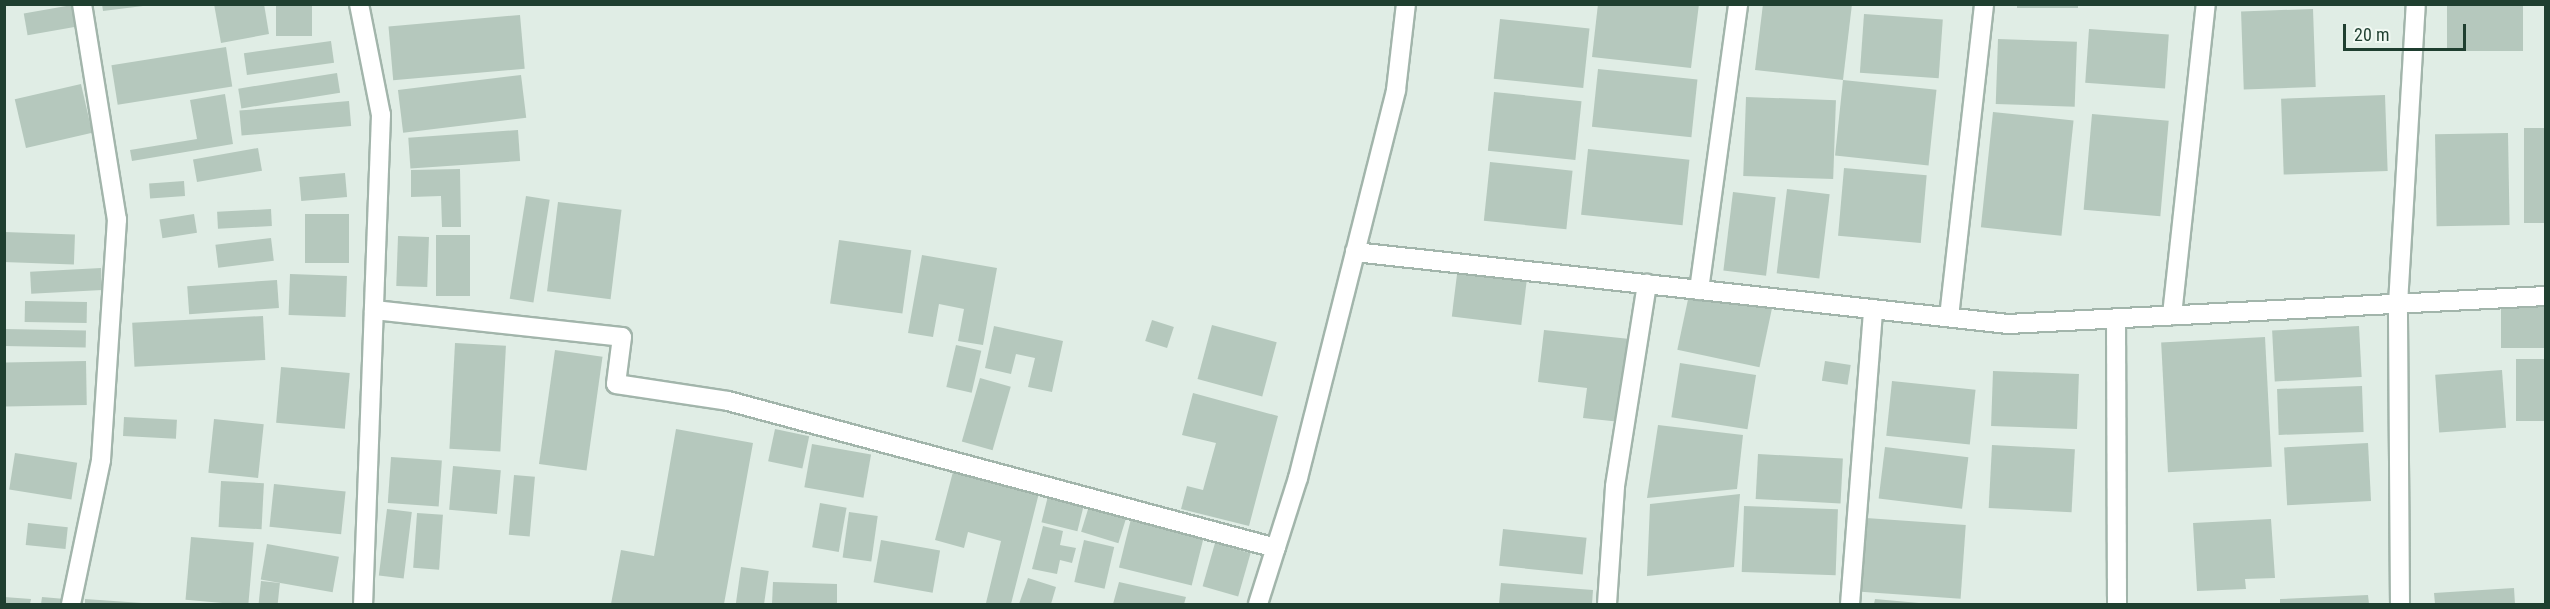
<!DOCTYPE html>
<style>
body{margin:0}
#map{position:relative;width:2550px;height:609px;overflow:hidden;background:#e0ede5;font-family:"Roboto Condensed",sans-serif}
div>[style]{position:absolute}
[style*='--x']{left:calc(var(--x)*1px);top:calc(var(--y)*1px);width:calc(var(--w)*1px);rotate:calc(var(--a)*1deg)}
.building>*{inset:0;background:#b5c8bd;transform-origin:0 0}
.roads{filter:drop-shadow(2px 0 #a2b5ab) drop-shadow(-2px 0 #a2b5ab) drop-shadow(0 2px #a2b5ab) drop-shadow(0 -2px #a2b5ab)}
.minor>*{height:18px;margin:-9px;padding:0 9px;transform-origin:9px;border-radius:9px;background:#fff}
.tertiary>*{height:18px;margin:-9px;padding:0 9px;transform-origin:9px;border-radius:9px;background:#fff}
span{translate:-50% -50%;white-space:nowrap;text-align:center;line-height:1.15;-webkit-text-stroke:5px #f1f9f3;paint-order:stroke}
.frame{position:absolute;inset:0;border:6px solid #1f3f30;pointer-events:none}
.scale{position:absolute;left:2343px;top:24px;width:123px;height:27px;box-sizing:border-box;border:3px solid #1f3f30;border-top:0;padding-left:8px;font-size:18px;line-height:21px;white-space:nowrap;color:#1f3f30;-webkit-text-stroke:4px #f1f9f3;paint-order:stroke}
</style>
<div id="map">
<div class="building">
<i style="clip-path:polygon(102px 4px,143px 4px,143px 6px,103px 11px)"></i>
<i style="clip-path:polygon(214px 4px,264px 4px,269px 34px,221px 43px)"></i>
<i style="left:276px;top:4px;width:36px;height:32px"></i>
<i style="clip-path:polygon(1598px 4px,1699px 4px,1691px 68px,1592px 57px)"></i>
<i style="clip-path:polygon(1763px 4px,1852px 4px,1843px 80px,1755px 70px)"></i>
<i style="left:2017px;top:4px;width:61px;height:4px"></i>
<i style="left:2447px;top:4px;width:76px;height:47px"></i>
<i style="left:72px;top:5px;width:22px;height:49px;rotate:80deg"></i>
<i style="left:2313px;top:9px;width:78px;height:72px;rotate:88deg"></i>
<i style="left:1864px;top:14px;width:79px;height:59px;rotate:4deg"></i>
<i style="left:520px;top:15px;width:54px;height:132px;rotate:85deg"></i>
<i style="left:1500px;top:19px;width:90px;height:60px;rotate:6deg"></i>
<i style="left:2089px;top:29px;width:80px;height:54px;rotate:4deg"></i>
<i style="left:1998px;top:39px;width:79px;height:65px;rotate:2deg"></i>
<i style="left:331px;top:41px;width:22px;height:88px;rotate:82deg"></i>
<i style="left:226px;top:47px;width:40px;height:116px;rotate:81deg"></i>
<i style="left:1598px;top:69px;width:100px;height:58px;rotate:6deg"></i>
<i style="left:337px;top:73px;width:20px;height:100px;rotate:81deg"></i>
<i style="left:521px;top:75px;width:43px;height:124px;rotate:83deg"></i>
<i style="left:1843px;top:80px;width:94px;height:76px;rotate:6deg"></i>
<i style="left:81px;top:84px;width:50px;height:68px;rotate:77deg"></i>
<i style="left:1494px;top:92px;width:88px;height:59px;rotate:6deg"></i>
<i style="clip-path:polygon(225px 94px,233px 144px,132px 161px,130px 150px,197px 139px,190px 100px)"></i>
<i style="left:2385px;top:95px;width:76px;height:104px;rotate:88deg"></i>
<i style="left:1746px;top:97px;width:90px;height:79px;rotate:2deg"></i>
<i style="left:349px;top:101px;width:25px;height:110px;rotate:85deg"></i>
<i style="left:1993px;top:112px;width:81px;height:116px;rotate:6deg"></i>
<i style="left:2092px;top:114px;width:77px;height:96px;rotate:5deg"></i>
<i style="left:2546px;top:128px;width:95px;height:22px;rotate:90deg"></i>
<i style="left:518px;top:130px;width:31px;height:110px;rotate:86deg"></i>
<i style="left:2508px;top:133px;width:92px;height:73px;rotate:89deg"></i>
<i style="left:258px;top:148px;width:23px;height:66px;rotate:80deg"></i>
<i style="left:1588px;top:149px;width:102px;height:66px;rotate:6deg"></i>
<i style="left:1490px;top:162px;width:83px;height:59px;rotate:6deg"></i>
<i style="left:1844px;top:168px;width:83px;height:68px;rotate:5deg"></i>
<i style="clip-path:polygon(460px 169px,461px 227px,442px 227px,441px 196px,411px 197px,411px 170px)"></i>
<i style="left:345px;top:173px;width:24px;height:46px;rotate:85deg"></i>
<i style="left:184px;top:181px;width:15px;height:35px;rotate:86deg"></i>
<i style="left:1787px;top:189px;width:43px;height:85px;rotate:7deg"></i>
<i style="left:1733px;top:192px;width:43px;height:79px;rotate:7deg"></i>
<i style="left:526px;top:196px;width:24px;height:104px;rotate:9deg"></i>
<i style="left:558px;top:202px;width:64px;height:90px;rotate:7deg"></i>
<i style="left:271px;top:209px;width:17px;height:54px;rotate:87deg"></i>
<i style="left:194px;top:214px;width:19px;height:35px;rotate:81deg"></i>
<i style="left:305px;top:214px;width:44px;height:49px"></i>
<i style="left:4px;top:232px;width:71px;height:30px;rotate:2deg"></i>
<i style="left:436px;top:235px;width:34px;height:61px"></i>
<i style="left:398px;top:236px;width:31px;height:50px;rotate:2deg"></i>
<i style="left:271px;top:238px;width:23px;height:56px;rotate:83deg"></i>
<i style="left:839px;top:240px;width:73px;height:64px;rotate:8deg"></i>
<i style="clip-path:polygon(922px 255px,997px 268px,983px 345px,958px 341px,964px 309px,939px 304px,933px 337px,908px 333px)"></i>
<i style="left:1459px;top:258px;width:70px;height:59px;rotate:7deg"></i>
<i style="left:101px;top:268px;width:22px;height:71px;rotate:87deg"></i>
<i style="left:290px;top:274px;width:57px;height:41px;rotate:2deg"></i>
<i style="left:277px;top:280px;width:28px;height:90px;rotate:86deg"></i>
<i style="left:1690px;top:290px;width:84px;height:61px;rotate:12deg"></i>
<i style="left:25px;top:301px;width:62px;height:21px;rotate:1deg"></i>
<i style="left:2546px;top:304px;width:44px;height:45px;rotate:90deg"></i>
<i style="left:263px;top:316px;width:44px;height:131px;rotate:87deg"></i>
<i style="left:1152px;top:320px;width:23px;height:22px;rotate:18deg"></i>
<i style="left:1212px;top:325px;width:67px;height:56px;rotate:15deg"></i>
<i style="clip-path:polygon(994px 326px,1063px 341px,1052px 392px,1028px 387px,1035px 358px,1016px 354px,1011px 374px,985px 368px)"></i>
<i style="left:2359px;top:326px;width:51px;height:87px;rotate:87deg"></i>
<i style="left:4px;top:329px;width:82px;height:17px;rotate:1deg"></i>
<i style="clip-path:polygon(1544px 330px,1630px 339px,1621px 422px,1583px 418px,1587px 388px,1538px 382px)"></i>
<i style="left:2265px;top:337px;width:130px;height:104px;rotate:87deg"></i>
<i style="left:455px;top:343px;width:51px;height:106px;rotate:3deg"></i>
<i style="left:956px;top:345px;width:26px;height:43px;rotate:13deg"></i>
<i style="left:555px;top:350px;width:48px;height:115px;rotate:8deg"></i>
<i style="left:2546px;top:359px;width:62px;height:30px;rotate:90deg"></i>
<i style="left:86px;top:361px;width:44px;height:81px;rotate:89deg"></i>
<i style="left:1825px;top:361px;width:26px;height:20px;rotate:9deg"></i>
<i style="left:1680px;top:363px;width:77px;height:55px;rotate:9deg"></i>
<i style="left:281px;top:367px;width:69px;height:56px;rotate:5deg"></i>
<i style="left:2502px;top:370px;width:58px;height:67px;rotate:86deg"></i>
<i style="left:1993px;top:371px;width:86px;height:55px;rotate:2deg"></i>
<i style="left:980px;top:378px;width:32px;height:66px;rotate:16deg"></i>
<i style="left:1892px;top:381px;width:84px;height:55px;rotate:6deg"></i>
<i style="left:2362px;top:386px;width:46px;height:85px;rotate:88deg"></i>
<i style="clip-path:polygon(1193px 393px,1278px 416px,1249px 526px,1181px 509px,1187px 486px,1203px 490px,1216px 443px,1182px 435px)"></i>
<i style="left:124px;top:417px;width:53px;height:19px;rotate:3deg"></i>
<i style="left:214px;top:419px;width:50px;height:54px;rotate:6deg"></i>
<i style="clip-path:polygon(1658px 425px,1743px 435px,1737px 489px,1647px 498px)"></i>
<i style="clip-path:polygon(676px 429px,753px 443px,724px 604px,611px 604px,621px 550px,654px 556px)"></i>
<i style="left:775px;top:429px;width:35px;height:33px;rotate:12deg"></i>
<i style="left:2368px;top:443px;width:58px;height:84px;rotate:87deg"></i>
<i style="left:812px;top:444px;width:60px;height:44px;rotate:10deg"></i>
<i style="left:1992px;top:445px;width:83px;height:63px;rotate:3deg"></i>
<i style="left:1885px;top:447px;width:84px;height:52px;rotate:7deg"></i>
<i style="left:15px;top:453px;width:63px;height:37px;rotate:9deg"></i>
<i style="left:1758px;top:454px;width:85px;height:45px;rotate:3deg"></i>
<i style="left:391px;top:457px;width:51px;height:46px;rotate:4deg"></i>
<i style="left:453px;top:466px;width:48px;height:44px;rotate:5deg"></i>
<i style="clip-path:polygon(954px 468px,1040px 489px,1011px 604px,986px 603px,1001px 541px,968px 532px,964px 548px,935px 540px)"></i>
<i style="left:514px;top:475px;width:21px;height:60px;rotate:5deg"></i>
<i style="left:221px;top:481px;width:43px;height:46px;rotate:3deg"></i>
<i style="left:274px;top:484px;width:72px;height:43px;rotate:6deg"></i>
<i style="clip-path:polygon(1740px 494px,1734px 567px,1647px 576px,1650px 504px)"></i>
<i style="left:1048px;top:496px;width:37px;height:27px;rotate:14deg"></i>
<i style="left:820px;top:503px;width:27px;height:45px;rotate:10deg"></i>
<i style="left:1089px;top:506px;width:39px;height:27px;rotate:17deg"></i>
<i style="left:1744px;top:506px;width:94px;height:66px;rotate:2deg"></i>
<i style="left:387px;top:509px;width:25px;height:67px;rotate:7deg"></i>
<i style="left:849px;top:512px;width:29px;height:46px;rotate:8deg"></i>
<i style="left:417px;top:513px;width:26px;height:55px;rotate:4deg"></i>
<i style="left:1132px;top:515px;width:75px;height:54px;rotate:14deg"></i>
<i style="left:1866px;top:518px;width:100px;height:74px;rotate:4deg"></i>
<i style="clip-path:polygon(2271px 519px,2275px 578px,2245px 579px,2246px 589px,2197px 591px,2193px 523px)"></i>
<i style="left:28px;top:523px;width:40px;height:22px;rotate:6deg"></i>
<i style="clip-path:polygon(1043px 526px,1063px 531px,1060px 545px,1076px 548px,1072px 563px,1060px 560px,1057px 574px,1032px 569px)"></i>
<i style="left:1503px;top:529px;width:84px;height:37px;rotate:6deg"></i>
<i style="left:191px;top:537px;width:63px;height:63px;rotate:5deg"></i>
<i style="left:881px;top:540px;width:60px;height:43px;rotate:10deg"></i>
<i style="left:1084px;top:540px;width:31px;height:43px;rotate:13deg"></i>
<i style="left:1215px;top:543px;width:37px;height:45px;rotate:16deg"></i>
<i style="left:267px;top:544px;width:73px;height:36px;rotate:10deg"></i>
<i style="left:741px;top:567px;width:28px;height:37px;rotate:8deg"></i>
<i style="clip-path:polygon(1028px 578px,1056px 587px,1051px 604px,1019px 604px)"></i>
<i style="left:261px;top:581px;width:19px;height:23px;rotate:6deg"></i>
<i style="clip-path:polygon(773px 582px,837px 584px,837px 603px,772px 604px)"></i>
<i style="clip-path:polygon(1119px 582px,1186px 597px,1184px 604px,1113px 604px)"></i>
<i style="clip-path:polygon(1501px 583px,1593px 590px,1592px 604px,1499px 604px)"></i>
<i style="clip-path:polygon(2514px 588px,2515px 604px,2435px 604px,2434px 593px)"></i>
<i style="clip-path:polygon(2368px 595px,2369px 604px,2280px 604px,2280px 599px)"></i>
<i style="clip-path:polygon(4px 597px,31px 599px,30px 604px,4px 604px)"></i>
<i style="clip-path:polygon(42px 597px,65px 599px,64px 604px,41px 604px)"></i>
<i style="clip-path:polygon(85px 599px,142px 603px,142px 604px,85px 604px)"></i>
<i style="clip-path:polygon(1875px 599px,1919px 603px,1919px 604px,1874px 604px)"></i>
</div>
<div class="roads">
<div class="minor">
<i style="--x:359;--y:4;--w:113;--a:78.8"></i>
<i style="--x:381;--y:115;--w:489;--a:92.1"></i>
<i style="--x:1355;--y:252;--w:657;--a:6.29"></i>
<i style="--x:2008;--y:324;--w:539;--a:-2.98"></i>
<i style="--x:1699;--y:290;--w:289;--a:-82.2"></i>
<i style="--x:374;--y:310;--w:249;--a:6.2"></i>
<i style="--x:622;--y:337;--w:47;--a:97.3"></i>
<i style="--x:616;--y:384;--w:113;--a:8.6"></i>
<i style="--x:728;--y:401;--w:567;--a:15.02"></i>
<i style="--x:2172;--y:315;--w:313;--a:-83.8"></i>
<i style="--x:1949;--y:317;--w:315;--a:-83.6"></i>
<i style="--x:2116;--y:318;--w:286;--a:89.8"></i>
<i style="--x:71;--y:604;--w:147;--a:-78.2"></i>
<i style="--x:101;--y:460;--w:241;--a:-86.2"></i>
<i style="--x:117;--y:220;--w:219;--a:-99.2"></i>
<i style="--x:1607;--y:604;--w:118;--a:-86.1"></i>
<i style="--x:1615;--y:486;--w:205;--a:-81"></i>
<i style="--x:1850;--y:604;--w:296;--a:-85.5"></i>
<i style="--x:2400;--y:604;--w:300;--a:-90.4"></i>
<i style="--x:2398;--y:304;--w:301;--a:-86.6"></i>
</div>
<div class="tertiary">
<i style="--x:1258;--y:604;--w:132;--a:-72.4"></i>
<i style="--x:1298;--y:478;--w:400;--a:-75.8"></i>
<i style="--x:1396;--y:90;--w:87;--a:-83.4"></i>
</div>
</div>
<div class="frame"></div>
<div class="scale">20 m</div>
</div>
